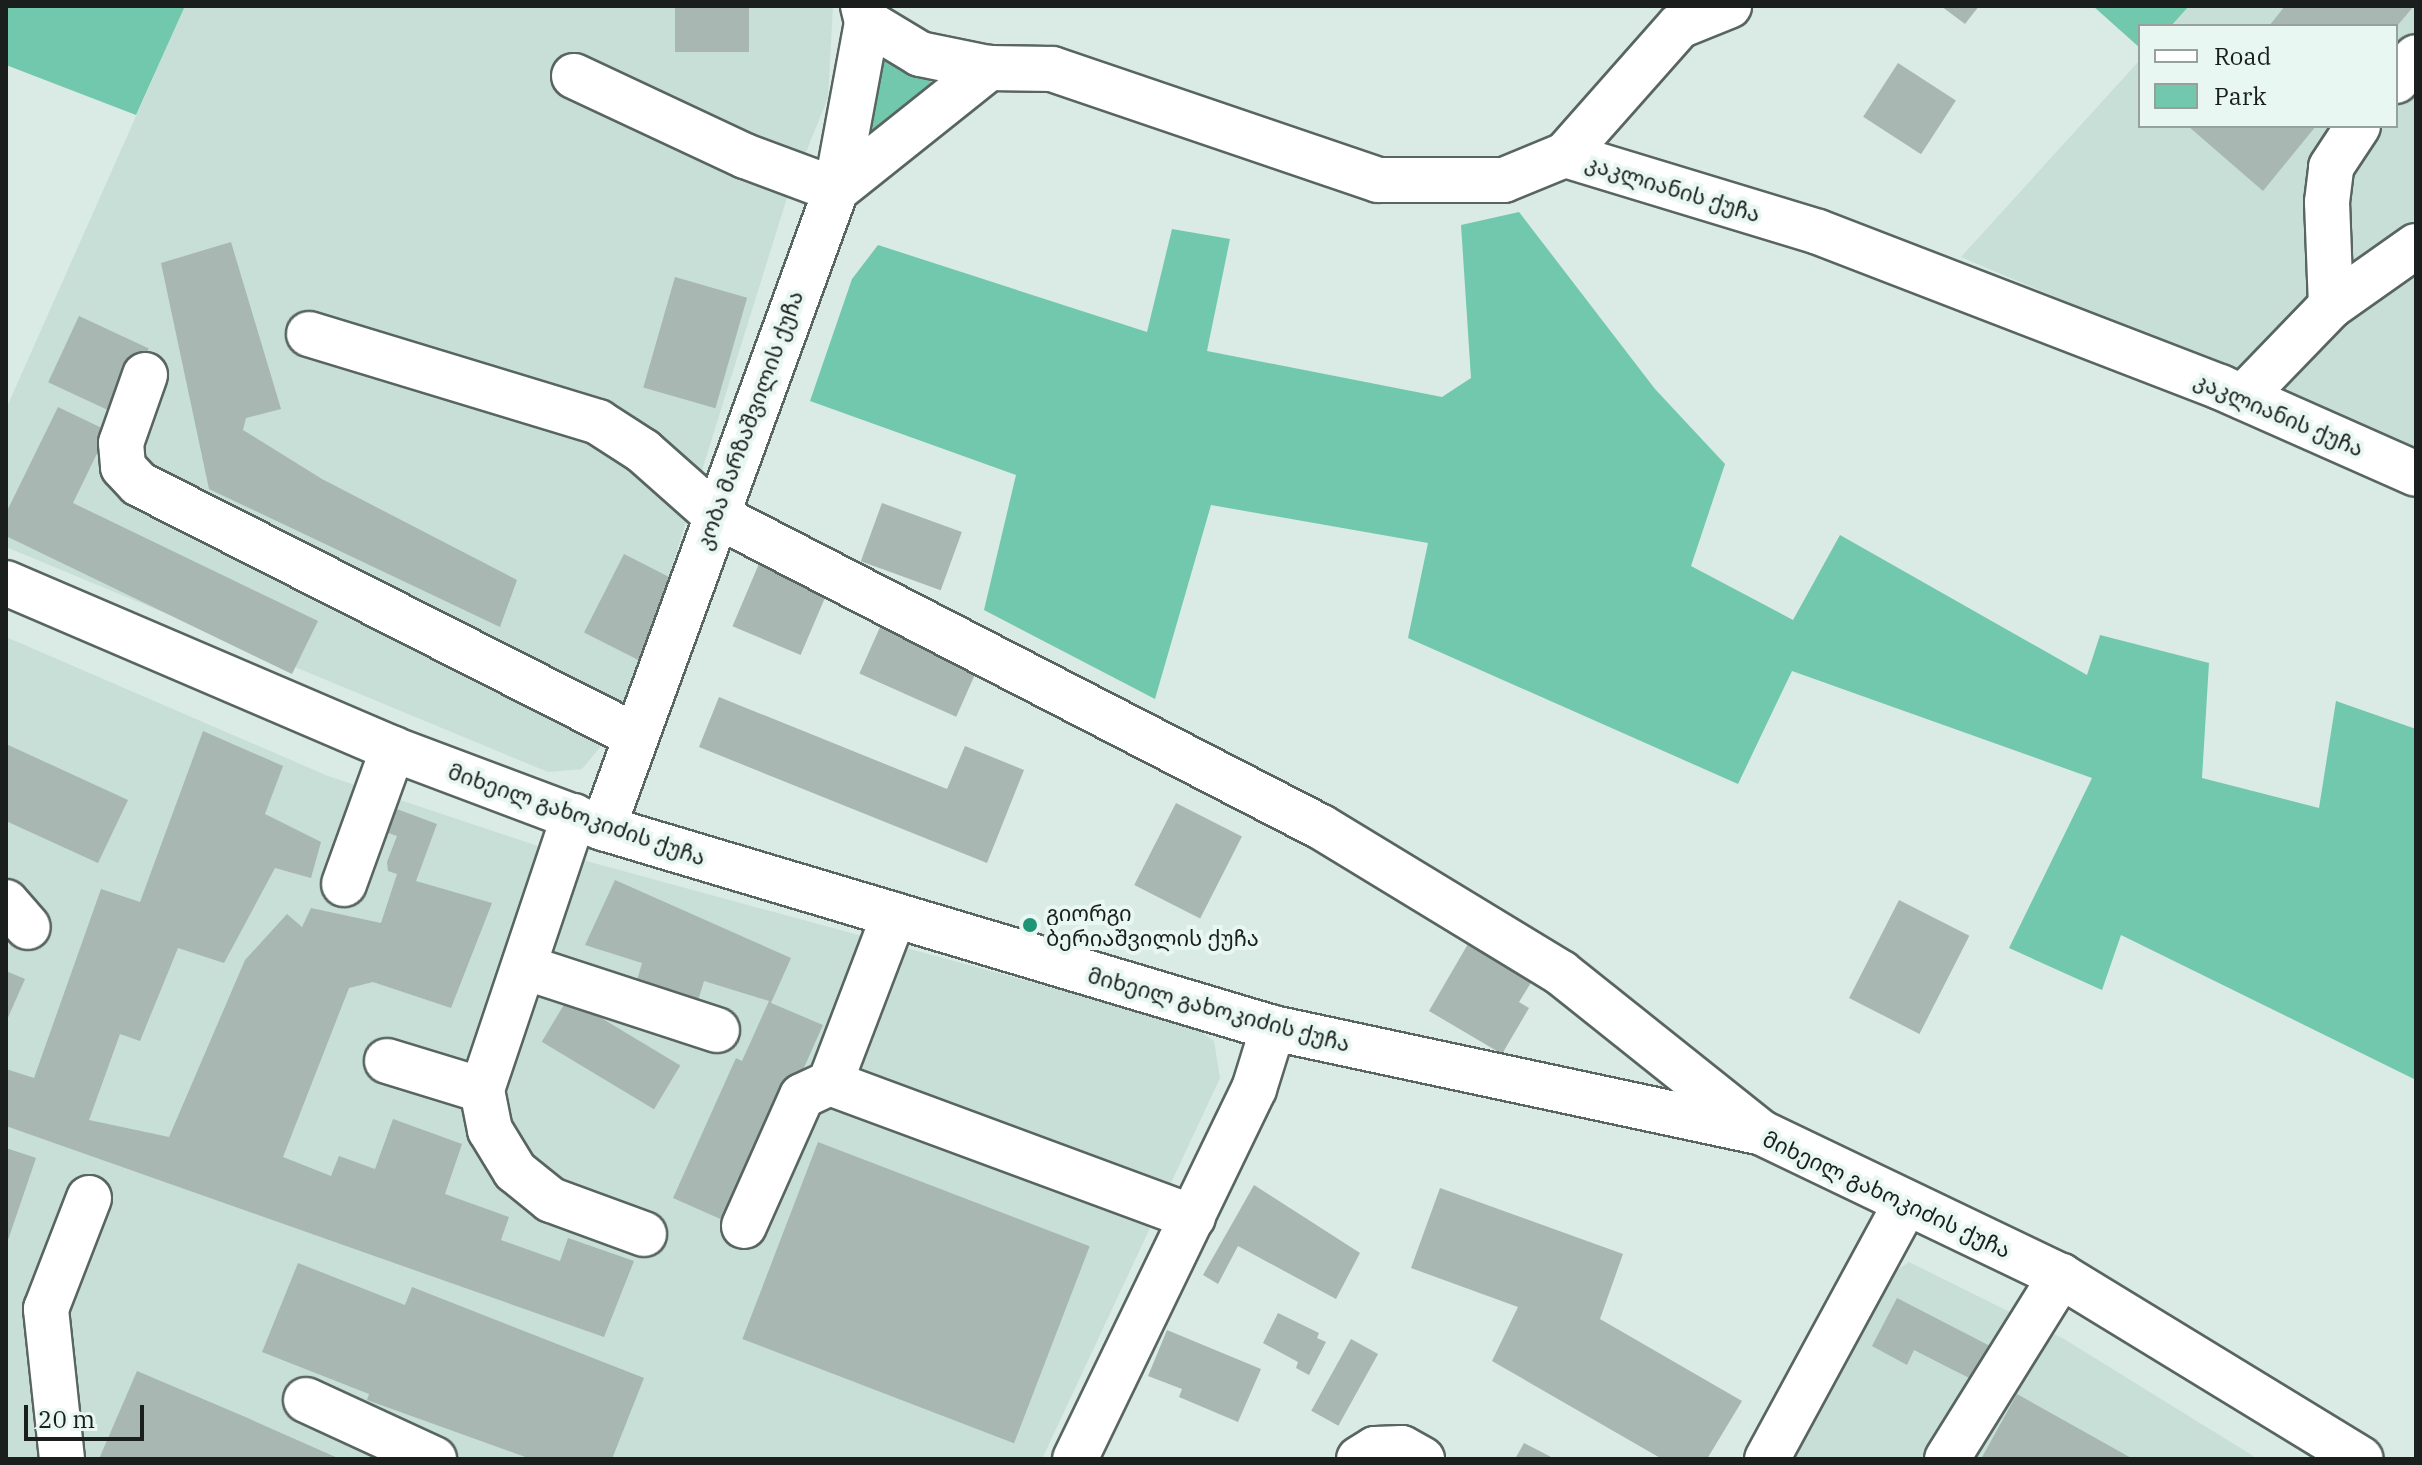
<!DOCTYPE html>
<meta charset="utf-8">
<style>
body{margin:0}
#map{position:relative;width:2422px;height:1465px;overflow:hidden;background:#daeae4;font-family:"IBM Plex Serif","Noto Sans Georgian",serif}
div>[style]{position:absolute}
[style*='--x']{left:calc(var(--x)*1px);top:calc(var(--y)*1px);width:calc(var(--w)*1px);rotate:calc(var(--a)*1deg)}
.built>*{inset:0;background:#c7dfd6}
.green>*{inset:0;background:#72c8ad}
.building>*{inset:0;background:#a8b7b1;transform-origin:0 0}
.roads{filter:drop-shadow(2px 0 #586560) drop-shadow(-2px 0 #586560) drop-shadow(0 2px #586560) drop-shadow(0 -2px #586560)}
.minor>*{height:44px;margin:-22px;padding:0 22px;transform-origin:22px;border-radius:22px;background:#fff}
.major>*{height:44px;margin:-22px;padding:0 22px;transform-origin:22px;border-radius:22px;background:#fff}
.dots>*{width:22px;height:22px;translate:-50% -50%;box-sizing:border-box;border:4px solid #e8f7f1;border-radius:50%}
span{translate:-50% -50%;white-space:nowrap;text-align:center;line-height:1.15;-webkit-text-stroke:8px #e8f7f1;paint-order:stroke}
.street-label{font-size:22px;color:#1a1f1d}
.poi-label{font-size:22px;color:#1a1f1d}
.left{translate:0 -50%;text-align:left}
.frame{position:absolute;inset:0;border:8px solid #1a1f1d;pointer-events:none}
.legend{position:absolute;left:2138px;top:24px;width:260px;height:104px;box-sizing:border-box;background:#e8f7f1;border:2px solid #96a19c;margin:0;padding:10px 14px;list-style:none;font-size:24px;color:#1a1f1d}
.legend li{display:flex;align-items:center;gap:16px;height:40px}
.legend b{width:40px;border:2px solid #96a19c}
.scale{position:absolute;left:24px;top:1405px;width:120px;height:36px;box-sizing:border-box;border:4px solid #1a1f1d;border-top:0;padding-left:10px;font-size:24px;line-height:28px;white-space:nowrap;color:#1a1f1d;-webkit-text-stroke:6px #e8f7f1;paint-order:stroke}
</style>
<div id="map">
<div class="built">
<i style="clip-path:polygon(185px 6px,833px 6px,828px 98px,786px 201px,625px 717px,582px 769px,548px 772px,6px 547px,6px 409px)"></i>
<i style="clip-path:polygon(2189px 6px,2416px 6px,2416px 450px,1961px 257px,2140px 60px,2140px 126px,2396px 126px,2396px 26px,2171px 26px)"></i>
<i style="clip-path:polygon(6px 637px,328px 776px,568px 856px,1192px 1026px,1214px 1041px,1220px 1078px,1042px 1459px,6px 1459px)"></i>
<i style="clip-path:polygon(1909px 1262px,2064px 1339px,2258px 1459px,1795px 1459px,1894px 1272px)"></i>
</div>
<div class="green">
<i style="clip-path:polygon(6px 6px,185px 6px,136px 115px,6px 65px)"></i>
<i style="clip-path:polygon(2093px 6px,2189px 6px,2171px 26px,2140px 26px,2140px 48px)"></i>
<i style="clip-path:polygon(881px 50px,938px 86px,863px 147px)"></i>
<i style="clip-path:polygon(1519px 212px,1655px 389px,1725px 464px,1691px 566px,1793px 620px,1840px 535px,2087px 675px,2100px 635px,2209px 663px,2202px 778px,2319px 808px,2336px 701px,2416px 729px,2416px 1080px,2121px 935px,2102px 990px,2009px 948px,2092px 778px,1792px 671px,1738px 784px,1408px 638px,1428px 543px,1211px 505px,1155px 699px,984px 610px,1016px 475px,810px 401px,852px 279px,878px 245px,1147px 332px,1172px 229px,1230px 239px,1207px 351px,1442px 397px,1471px 378px,1461px 225px)"></i>
</div>
<div class="building">
<i style="left:675px;top:6px;width:74px;height:46px"></i>
<i style="clip-path:polygon(1941px 6px,1979px 6px,1965px 24px)"></i>
<i style="clip-path:polygon(2285px 6px,2414px 6px,2397px 26px,2269px 26px)"></i>
<i style="left:1898px;top:63px;width:69px;height:64px;rotate:33deg"></i>
<i style="clip-path:polygon(2188px 126px,2316px 126px,2263px 191px)"></i>
<i style="clip-path:polygon(231px 242px,281px 409px,246px 418px,243px 430px,322px 479px,517px 580px,500px 627px,209px 489px,161px 263px)"></i>
<i style="left:675px;top:277px;width:75px;height:115px;rotate:16deg"></i>
<i style="left:79px;top:316px;width:77px;height:73px;rotate:25deg"></i>
<i style="clip-path:polygon(58px 407px,108px 431px,73px 503px,318px 621px,292px 674px,6px 536px,6px 513px)"></i>
<i style="left:882px;top:503px;width:85px;height:62px;rotate:20deg"></i>
<i style="left:624px;top:554px;width:66px;height:88px;rotate:27deg"></i>
<i style="left:761px;top:559px;width:74px;height:73px;rotate:23deg"></i>
<i style="left:885px;top:616px;width:106px;height:63px;rotate:24deg"></i>
<i style="clip-path:polygon(719px 697px,947px 789px,965px 746px,1024px 770px,987px 863px,699px 747px)"></i>
<i style="clip-path:polygon(203px 731px,283px 766px,265px 814px,321px 842px,311px 878px,275px 868px,224px 963px,178px 948px,140px 1041px,120px 1034px,89px 1120px,169px 1137px,245px 960px,287px 914px,302px 927px,311px 908px,381px 923px,397px 874px,388px 871px,387px 862px,397px 836px,377px 829px,386px 805px,437px 824px,416px 881px,492px 903px,451px 1008px,373px 982px,349px 988px,283px 1157px,331px 1176px,339px 1156px,375px 1169px,393px 1119px,462px 1144px,445px 1194px,509px 1217px,501px 1240px,560px 1261px,568px 1238px,634px 1261px,604px 1337px,6px 1126px,6px 1069px,34px 1078px,101px 889px,140px 902px)"></i>
<i style="clip-path:polygon(6px 744px,128px 800px,98px 863px,6px 821px)"></i>
<i style="left:1176px;top:803px;width:74px;height:92px;rotate:27deg"></i>
<i style="clip-path:polygon(615px 880px,791px 958px,771px 1003px,823px 1025px,734px 1225px,673px 1198px,736px 1058px,742px 1061px,769px 1001px,704px 981px,694px 1013px,633px 995px,642px 963px,585px 945px)"></i>
<i style="left:1899px;top:900px;width:79px;height:110px;rotate:27deg"></i>
<i style="clip-path:polygon(1468px 944px,1532px 981px,1519px 1002px,1529px 1008px,1502px 1054px,1429px 1011px)"></i>
<i style="clip-path:polygon(6px 971px,25px 979px,6px 1022px)"></i>
<i style="left:568px;top:998px;width:131px;height:51px;rotate:31deg"></i>
<i style="left:818px;top:1142px;width:291px;height:211px;rotate:21deg"></i>
<i style="clip-path:polygon(6px 1148px,36px 1158px,7px 1243px,6px 1242px)"></i>
<i style="clip-path:polygon(1254px 1185px,1360px 1253px,1336px 1299px,1238px 1246px,1218px 1284px,1203px 1275px)"></i>
<i style="clip-path:polygon(1440px 1188px,1623px 1254px,1600px 1319px,1742px 1401px,1707px 1459px,1662px 1459px,1492px 1361px,1518px 1307px,1411px 1268px)"></i>
<i style="clip-path:polygon(298px 1263px,405px 1305px,412px 1287px,644px 1378px,612px 1459px,531px 1459px,367px 1400px,369px 1394px,262px 1352px)"></i>
<i style="clip-path:polygon(1897px 1298px,1990px 1346px,1973px 1380px,1914px 1350px,1907px 1365px,1872px 1346px)"></i>
<i style="clip-path:polygon(1278px 1313px,1319px 1333px,1317px 1338px,1326px 1342px,1309px 1375px,1296px 1368px,1298px 1362px,1263px 1343px)"></i>
<i style="clip-path:polygon(1167px 1330px,1261px 1369px,1238px 1422px,1179px 1397px,1182px 1389px,1148px 1376px)"></i>
<i style="left:1351px;top:1339px;width:31px;height:82px;rotate:29deg"></i>
<i style="clip-path:polygon(137px 1371px,243px 1416px,340px 1459px,99px 1459px)"></i>
<i style="clip-path:polygon(2017px 1394px,2133px 1459px,1981px 1459px)"></i>
<i style="clip-path:polygon(1524px 1443px,1555px 1459px,1515px 1459px)"></i>
</div>
<div class="roads">
<div class="minor">
<i style="--x:867;--y:22;--w:62;--a:31.1"></i>
<i style="--x:920;--y:54;--w:70;--a:11.5"></i>
<i style="--x:989;--y:68;--w:63;--a:0.9"></i>
<i style="--x:1052;--y:69;--w:344;--a:18.8"></i>
<i style="--x:1378;--y:180;--w:126;--a:0"></i>
<i style="--x:1504;--y:180;--w:66;--a:-22.3"></i>
<i style="--x:1565;--y:155;--w:264;--a:16.9"></i>
<i style="--x:1818;--y:232;--w:431;--a:21.1"></i>
<i style="--x:2220;--y:387;--w:214;--a:23.9"></i>
<i style="--x:574;--y:76;--w:189;--a:25.1"></i>
<i style="--x:745;--y:156;--w:97;--a:20.5"></i>
<i style="--x:836;--y:190;--w:196;--a:-38.6"></i>
<i style="--x:2396;--y:81;--w:31;--a:-50"></i>
<i style="--x:1565;--y:155;--w:172;--a:-48.5"></i>
<i style="--x:1679;--y:26;--w:54;--a:-21.8"></i>
<i style="--x:2331;--y:306;--w:104;--a:-35.2"></i>
<i style="--x:309;--y:334;--w:302;--a:16.9"></i>
<i style="--x:598;--y:422;--w:54;--a:32.8"></i>
<i style="--x:643;--y:451;--w:95;--a:41.6"></i>
<i style="--x:714;--y:514;--w:683;--a:27.28"></i>
<i style="--x:1321;--y:827;--w:281;--a:31.3"></i>
<i style="--x:1561;--y:973;--w:255;--a:38.6"></i>
<i style="--x:145;--y:375;--w:72;--a:109.4"></i>
<i style="--x:121;--y:443;--w:24;--a:85"></i>
<i style="--x:123;--y:467;--w:23;--a:47"></i>
<i style="--x:139;--y:484;--w:557;--a:26.89"></i>
<i style="--x:2243;--y:397;--w:127;--a:-46"></i>
<i style="--x:2331;--y:306;--w:104;--a:-92.2"></i>
<i style="--x:2327;--y:202;--w:35;--a:-83"></i>
<i style="--x:2331;--y:167;--w:49;--a:-56.6"></i>
<i style="--x:574;--y:816;--w:289;--a:108.6"></i>
<i style="--x:482;--y:1090;--w:41;--a:78.7"></i>
<i style="--x:490;--y:1130;--w:48;--a:58.6"></i>
<i style="--x:515;--y:1171;--w:46;--a:38.9"></i>
<i style="--x:551;--y:1200;--w:99;--a:20.1"></i>
<i style="--x:603;--y:828;--w:679;--a:-69.94"></i>
<i style="--x:836;--y:190;--w:171;--a:-79.5"></i>
<i style="--x:867;--y:22;--w:16;--a:-104"></i>
<i style="--x:344;--y:884;--w:144;--a:-70.1"></i>
<i style="--x:6;--y:902;--w:33;--a:49"></i>
<i style="--x:524;--y:967;--w:203;--a:18.1"></i>
<i style="--x:387;--y:1061;--w:99;--a:17"></i>
<i style="--x:830;--y:1083;--w:180;--a:-69.1"></i>
<i style="--x:744;--y:1226;--w:142;--a:-66"></i>
<i style="--x:802;--y:1096;--w:31;--a:-25"></i>
<i style="--x:830;--y:1083;--w:387;--a:20.3"></i>
<i style="--x:306;--y:1400;--w:141;--a:24.7"></i>
<i style="--x:62;--y:1459;--w:151;--a:-96.1"></i>
<i style="--x:46;--y:1309;--w:119;--a:-68.8"></i>
<i style="--x:1075;--y:1459;--w:411;--a:-64.2"></i>
<i style="--x:1254;--y:1089;--w:64;--a:-72.7"></i>
<i style="--x:1359;--y:1459;--w:19;--a:-32"></i>
<i style="--x:1375;--y:1449;--w:27;--a:-2"></i>
<i style="--x:1402;--y:1448;--w:23;--a:29"></i>
<i style="--x:1767;--y:1459;--w:291;--a:-61.5"></i>
<i style="--x:1947;--y:1459;--w:216;--a:-58.1"></i>
</div>
<div class="major">
<i style="--x:6;--y:583;--w:421;--a:23.2"></i>
<i style="--x:393;--y:749;--w:224;--a:20.6"></i>
<i style="--x:603;--y:828;--w:699;--a:16.62"></i>
<i style="--x:1273;--y:1028;--w:498;--a:12.1"></i>
<i style="--x:1760;--y:1132;--w:334;--a:25.6"></i>
<i style="--x:2061;--y:1276;--w:351;--a:31.4"></i>
</div>
</div>
<div class="dots">
<i style="left:1030px;top:925px;background:#209477"></i>
</div>
<div class="street-label">
<span style="left:1673px;top:188px;rotate:17deg">კაკლიანის ქუჩა</span>
<span style="left:2279px;top:414px;rotate:23deg">კაკლიანის ქუჩა</span>
<span style="left:749px;top:420px;rotate:-70deg">კობა მარზაშვილის ქუჩა</span>
<span style="left:577px;top:814px;rotate:19deg">მიხეილ გახოკიძის ქუჩა</span>
<span style="left:1219px;top:1009px;rotate:15deg">მიხეილ გახოკიძის ქუჩა</span>
<span style="left:1887px;top:1194px;rotate:25deg">მიხეილ გახოკიძის ქუჩა</span>
</div>
<div class="poi-label">
<span class="left" style="left:1046px;top:925px">გიორგი<br>ბერიაშვილის ქუჩა</span>
</div>
<div class="frame"></div>
<ul class="legend">
<li><b style="height:10px;background:#fff"></b>Road</li>
<li><b style="height:22px;background:#72c8ad"></b>Park</li>
</ul>
<div class="scale">20 m</div>
</div>
